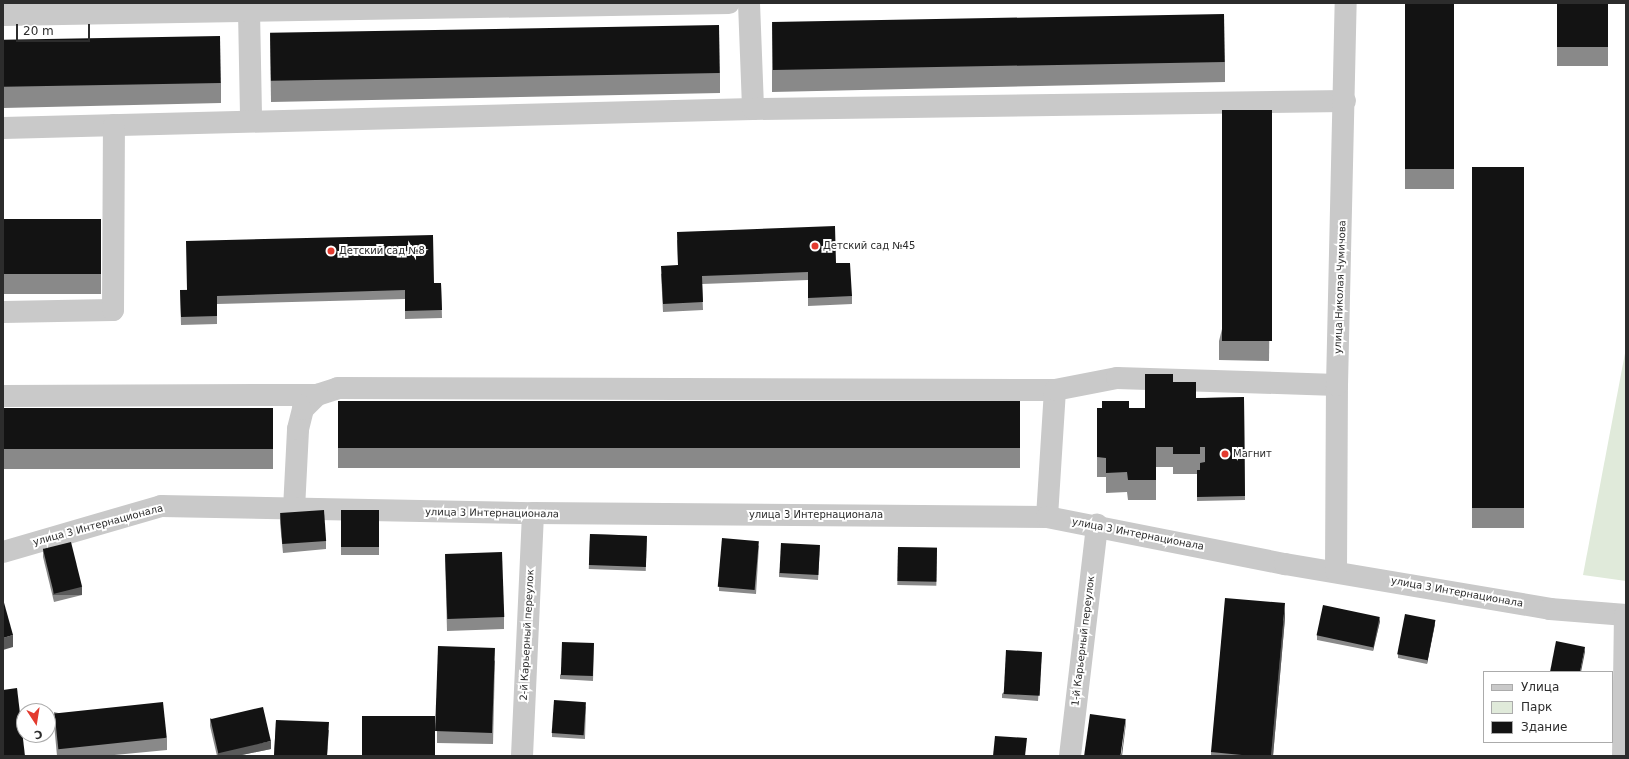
<!DOCTYPE html>
<meta charset="utf-8">
<style>
body{margin:0}
#map{position:relative;width:1629px;height:759px;overflow:hidden;background:#fff;font-family:"DejaVu Sans",sans-serif}
div>[style]{position:absolute}
[style*='--x']{left:calc(var(--x)*1px);top:calc(var(--y)*1px);width:calc(var(--w)*1px);rotate:calc(var(--a)*1deg)}
.green>*{inset:0;background:#e0eada}
.minor>*{height:22px;margin:-11px;padding:0 11px;transform-origin:11px;border-radius:11px;background:#c9c9c9}
.wall>*{inset:0;background:#898989;transform-origin:0 0}
.shaded-wall>*{inset:0;background:#5a5a5a;transform-origin:0 0}
.building>*{inset:0;background:#131313;transform-origin:0 0}
.dots>*{width:11px;height:11px;translate:-50% -50%;box-sizing:border-box;border:2px solid #fff;border-radius:50%}
span{translate:-50% -50%;white-space:nowrap;text-align:center;line-height:1.15;-webkit-text-stroke:4px #fff;paint-order:stroke}
.poi-label{font-size:10px;color:#2c2c2c}
.left{translate:0 -50%;text-align:left}
.street-label{font-size:10px;color:#2c2c2c}
.frame{position:absolute;inset:0;border:4px solid #2c2c2c;pointer-events:none}
.legend{position:absolute;left:1483px;top:671px;width:130px;height:72px;box-sizing:border-box;background:#fff;border:1px solid #ababab;margin:0;padding:5px 7px;list-style:none;font-size:12px;color:#2c2c2c}
.legend li{display:flex;align-items:center;gap:8px;height:20px}
.legend b{width:20px;border:1px solid #ababab}
.north{position:absolute;left:16px;top:703px;width:40px;height:40px;box-sizing:border-box;background:#fff;border:1px solid #ababab;border-radius:50%;rotate:168deg;font-size:11px;font-weight:700;line-height:16px;text-align:center;color:#2c2c2c}
.north::after{content:'';display:block;margin:auto;width:14px;height:18px;background:#e33b2f;clip-path:polygon(50% 0,100% 100%,50% 72%,0 100%)}
.scale{position:absolute;left:16px;top:24px;width:74px;height:18px;box-sizing:border-box;border:2px solid #2c2c2c;border-top:0;padding-left:5px;font-size:12px;line-height:14px;white-space:nowrap;color:#2c2c2c;-webkit-text-stroke:3px #fff;paint-order:stroke}
</style>
<div id="map">
<div class="green">
<i style="clip-path:polygon(1626px 348px,1626px 581px,1583px 575px)"></i>
</div>
<div class="minor">
<i style="--x:749;--y:3;--w:106;--a:87.8"></i>
<i style="--x:249;--y:11;--w:109;--a:88.9"></i>
<i style="--x:3;--y:15;--w:726;--a:-0.95"></i>
<i style="--x:3;--y:128;--w:750;--a:-1.45"></i>
<i style="--x:753;--y:109;--w:592;--a:-0.77"></i>
<i style="--x:3;--y:312;--w:110;--a:-1"></i>
<i style="--x:113;--y:310;--w:185;--a:-89.7"></i>
<i style="--x:3;--y:396;--w:314;--a:-0.2"></i>
<i style="--x:294;--y:509;--w:80;--a:-87.1"></i>
<i style="--x:298;--y:429;--w:21;--a:-76"></i>
<i style="--x:303;--y:409;--w:20;--a:-45"></i>
<i style="--x:317;--y:395;--w:22;--a:-18"></i>
<i style="--x:338;--y:388;--w:717;--a:0.16"></i>
<i style="--x:1047;--y:517;--w:127;--a:-86.4"></i>
<i style="--x:1055;--y:390;--w:63;--a:-11"></i>
<i style="--x:1117;--y:378;--w:220;--a:1.8"></i>
<i style="--x:3;--y:552;--w:165;--a:-16.2"></i>
<i style="--x:161;--y:506;--w:372;--a:1.1"></i>
<i style="--x:533;--y:513;--w:514;--a:0.45"></i>
<i style="--x:1047;--y:517;--w:243;--a:11.2"></i>
<i style="--x:1285;--y:564;--w:269;--a:9.6"></i>
<i style="--x:1550;--y:609;--w:76;--a:4.5"></i>
<i style="--x:1336;--y:571;--w:186;--a:-89.7"></i>
<i style="--x:1337;--y:385;--w:382;--a:-88.7"></i>
<i style="--x:522;--y:756;--w:243;--a:-87.4"></i>
<i style="--x:1070;--y:756;--w:233;--a:-83.3"></i>
<i style="--x:1623;--y:756;--w:141;--a:-89.2"></i>
</div>
<div class="wall">
<i style="left:1405px;top:3px;width:49px;height:186px"></i>
<i style="left:1557px;top:3px;width:51px;height:63px"></i>
<i style="clip-path:polygon(772px 24px,1225px 62px,1225px 82px,772px 92px)"></i>
<i style="clip-path:polygon(270px 34px,720px 73px,720px 93px,271px 102px)"></i>
<i style="clip-path:polygon(3px 40px,221px 83px,221px 103px,3px 108px)"></i>
<i style="clip-path:polygon(1272px 130px,1269px 361px,1219px 360px,1219px 341px)"></i>
<i style="left:1472px;top:167px;width:52px;height:361px"></i>
<i style="left:101px;top:219px;width:75px;height:98px;rotate:90deg"></i>
<i style="clip-path:polygon(677px 240px,836px 263px,852px 296px,852px 304px,808px 306px,808px 280px,702px 284px,703px 310px,663px 312px,661px 274px,678px 265px)"></i>
<i style="clip-path:polygon(441px 283px,442px 318px,405px 319px,405px 299px,217px 304px,217px 324px,181px 325px,180px 290px)"></i>
<i style="clip-path:polygon(1173px 382px,1196px 398px,1244px 397px,1245px 500px,1197px 501px,1197px 474px,1173px 474px,1173px 467px,1156px 467px,1156px 500px,1128px 500px,1127px 492px,1106px 493px,1106px 477px,1097px 477px,1097px 408px,1145px 408px)"></i>
<i style="left:338px;top:401px;width:682px;height:67px"></i>
<i style="left:3px;top:408px;width:270px;height:61px"></i>
<i style="left:341px;top:510px;width:38px;height:45px"></i>
<i style="clip-path:polygon(280px 515px,326px 541px,326px 549px,283px 553px,280px 523px)"></i>
<i style="left:590px;top:534px;width:57px;height:35px;rotate:2deg"></i>
<i style="clip-path:polygon(759px 545px,756px 594px,719px 591px,719px 587px)"></i>
<i style="clip-path:polygon(820px 545px,818px 580px,779px 577px,779px 573px)"></i>
<i style="left:898px;top:547px;width:39px;height:38px;rotate:1deg"></i>
<i style="clip-path:polygon(43px 548px,82px 595px,54px 602px,43px 557px)"></i>
<i style="clip-path:polygon(445px 554px,504px 617px,504px 629px,447px 631px)"></i>
<i style="clip-path:polygon(1285px 618px,1273px 756px,1211px 756px,1211px 752px)"></i>
<i style="clip-path:polygon(1380px 621px,1373px 651px,1317px 640px,1317px 635px)"></i>
<i style="clip-path:polygon(1435px 624px,1427px 664px,1398px 658px,1398px 654px)"></i>
<i style="clip-path:polygon(594px 643px,593px 681px,560px 679px,560px 675px)"></i>
<i style="clip-path:polygon(1042px 652px,1038px 701px,1002px 698px,1002px 694px)"></i>
<i style="clip-path:polygon(495px 660px,493px 744px,437px 743px,437px 731px)"></i>
<i style="clip-path:polygon(586px 706px,585px 739px,552px 737px,552px 733px)"></i>
<i style="clip-path:polygon(54px 712px,167px 738px,167px 750px,104px 756px,57px 756px,54px 724px)"></i>
<i style="clip-path:polygon(210px 718px,271px 749px,237px 756px,217px 756px,210px 726px)"></i>
<i style="clip-path:polygon(276px 720px,329px 730px,327px 756px,274px 756px)"></i>
</div>
<div class="shaded-wall">
<i style="left:82px;top:587px;width:8px;height:29px;rotate:90deg"></i>
<i style="clip-path:polygon(1285px 603px,1285px 618px,1273px 756px,1271px 756px)"></i>
<i style="clip-path:polygon(1380px 617px,1380px 621px,1373px 651px,1373px 647px)"></i>
<i style="clip-path:polygon(1435px 620px,1435px 624px,1427px 664px,1427px 659px)"></i>
<i style="clip-path:polygon(13px 635px,13px 647px,3px 650px,3px 638px)"></i>
<i style="clip-path:polygon(1585px 647px,1585px 652px,1581px 672px,1580px 672px)"></i>
<i style="clip-path:polygon(1126px 719px,1126px 723px,1122px 756px,1121px 756px)"></i>
<i style="clip-path:polygon(271px 741px,271px 749px,237px 756px,218px 756px,218px 752px)"></i>
</div>
<div class="building">
<i style="left:1405px;top:3px;width:49px;height:166px"></i>
<i style="left:1557px;top:3px;width:51px;height:44px"></i>
<i style="left:1224px;top:14px;width:48px;height:452px;rotate:89deg"></i>
<i style="left:719px;top:25px;width:48px;height:449px;rotate:89deg"></i>
<i style="left:220px;top:36px;width:47px;height:217px;rotate:89deg"></i>
<i style="left:1222px;top:110px;width:50px;height:231px"></i>
<i style="left:1472px;top:167px;width:52px;height:341px"></i>
<i style="left:101px;top:219px;width:55px;height:98px;rotate:90deg"></i>
<i style="clip-path:polygon(835px 226px,836px 263px,850px 263px,852px 296px,808px 298px,808px 272px,702px 276px,703px 302px,663px 304px,661px 266px,678px 265px,677px 232px)"></i>
<i style="clip-path:polygon(433px 235px,434px 283px,441px 283px,442px 310px,405px 311px,405px 290px,217px 296px,217px 316px,181px 317px,180px 290px,187px 290px,186px 241px)"></i>
<i style="clip-path:polygon(1145px 374px,1173px 374px,1173px 382px,1196px 382px,1196px 398px,1205px 398px,1205px 447px,1200px 447px,1200px 454px,1173px 454px,1173px 447px,1156px 447px,1156px 480px,1128px 480px,1127px 472px,1106px 473px,1106px 458px,1097px 457px,1097px 408px,1102px 408px,1102px 401px,1129px 401px,1129px 408px,1145px 408px)"></i>
<i style="clip-path:polygon(1244px 397px,1245px 496px,1197px 497px,1197px 470px,1200px 470px,1200px 463px,1205px 462px,1205px 398px)"></i>
<i style="left:338px;top:401px;width:682px;height:47px"></i>
<i style="left:3px;top:408px;width:270px;height:41px"></i>
<i style="left:324px;top:510px;width:31px;height:44px;rotate:86deg"></i>
<i style="left:341px;top:510px;width:38px;height:37px"></i>
<i style="left:590px;top:534px;width:57px;height:31px;rotate:2deg"></i>
<i style="left:722px;top:538px;width:37px;height:49px;rotate:5deg"></i>
<i style="left:71px;top:542px;width:46px;height:29px;rotate:76deg"></i>
<i style="left:781px;top:543px;width:39px;height:30px;rotate:3deg"></i>
<i style="left:898px;top:547px;width:39px;height:34px;rotate:1deg"></i>
<i style="left:502px;top:552px;width:65px;height:57px;rotate:88deg"></i>
<i style="clip-path:polygon(1225px 598px,1285px 603px,1271px 756px,1252px 756px,1211px 752px)"></i>
<i style="clip-path:polygon(3px 599px,13px 635px,3px 638px)"></i>
<i style="left:1323px;top:605px;width:58px;height:31px;rotate:12deg"></i>
<i style="left:1405px;top:614px;width:31px;height:41px;rotate:11deg"></i>
<i style="clip-path:polygon(1556px 641px,1585px 647px,1580px 672px,1550px 672px)"></i>
<i style="left:562px;top:642px;width:32px;height:33px;rotate:2deg"></i>
<i style="left:438px;top:646px;width:57px;height:85px;rotate:2deg"></i>
<i style="left:1006px;top:650px;width:36px;height:44px;rotate:3deg"></i>
<i style="clip-path:polygon(17px 688px,25px 756px,3px 756px,3px 690px)"></i>
<i style="left:554px;top:700px;width:32px;height:33px;rotate:4deg"></i>
<i style="left:163px;top:702px;width:36px;height:109px;rotate:84deg"></i>
<i style="left:263px;top:707px;width:35px;height:54px;rotate:77deg"></i>
<i style="left:1090px;top:714px;width:36px;height:42px;rotate:8deg"></i>
<i style="left:435px;top:716px;width:40px;height:73px;rotate:90deg"></i>
<i style="clip-path:polygon(276px 720px,329px 722px,327px 756px,297px 756px,274px 755px)"></i>
<i style="clip-path:polygon(995px 736px,1027px 738px,1025px 756px,993px 756px)"></i>
</div>
<div class="dots">
<i style="left:815px;top:246px;background:#e33b2f"></i>
<i style="left:331px;top:251px;background:#e33b2f"></i>
<i style="left:1225px;top:454px;background:#e33b2f"></i>
</div>
<div class="poi-label">
<span class="left" style="left:823px;top:246px">Детский сад №45</span>
<span class="left" style="left:339px;top:251px">Детский сад №8</span>
<span class="left" style="left:1233px;top:454px">Магнит</span>
</div>
<div class="street-label">
<span style="left:1340px;top:287px;rotate:-88deg">улица Николая Чумичова</span>
<span style="left:492px;top:513px;rotate:1deg">улица 3 Интернационала</span>
<span style="left:816px;top:515px">улица 3 Интернационала</span>
<span style="left:98px;top:525px;rotate:-15deg">улица 3 Интернационала</span>
<span style="left:1138px;top:534px;rotate:11deg">улица 3 Интернационала</span>
<span style="left:1457px;top:592px;rotate:10deg">улица 3 Интернационала</span>
<span style="left:527px;top:635px;rotate:-87deg">2-й Карьерный переулок</span>
<span style="left:1083px;top:641px;rotate:-83deg">1-й Карьерный переулок</span>
</div>
<div class="frame"></div>
<ul class="legend">
<li><b style="height:5px;background:#c9c9c9"></b>Улица</li>
<li><b style="height:11px;background:#e0eada"></b>Парк</li>
<li><b style="height:11px;background:#131313"></b>Здание</li>
</ul>
<div class="north">С</div>
<div class="scale">20 m</div>
</div>
